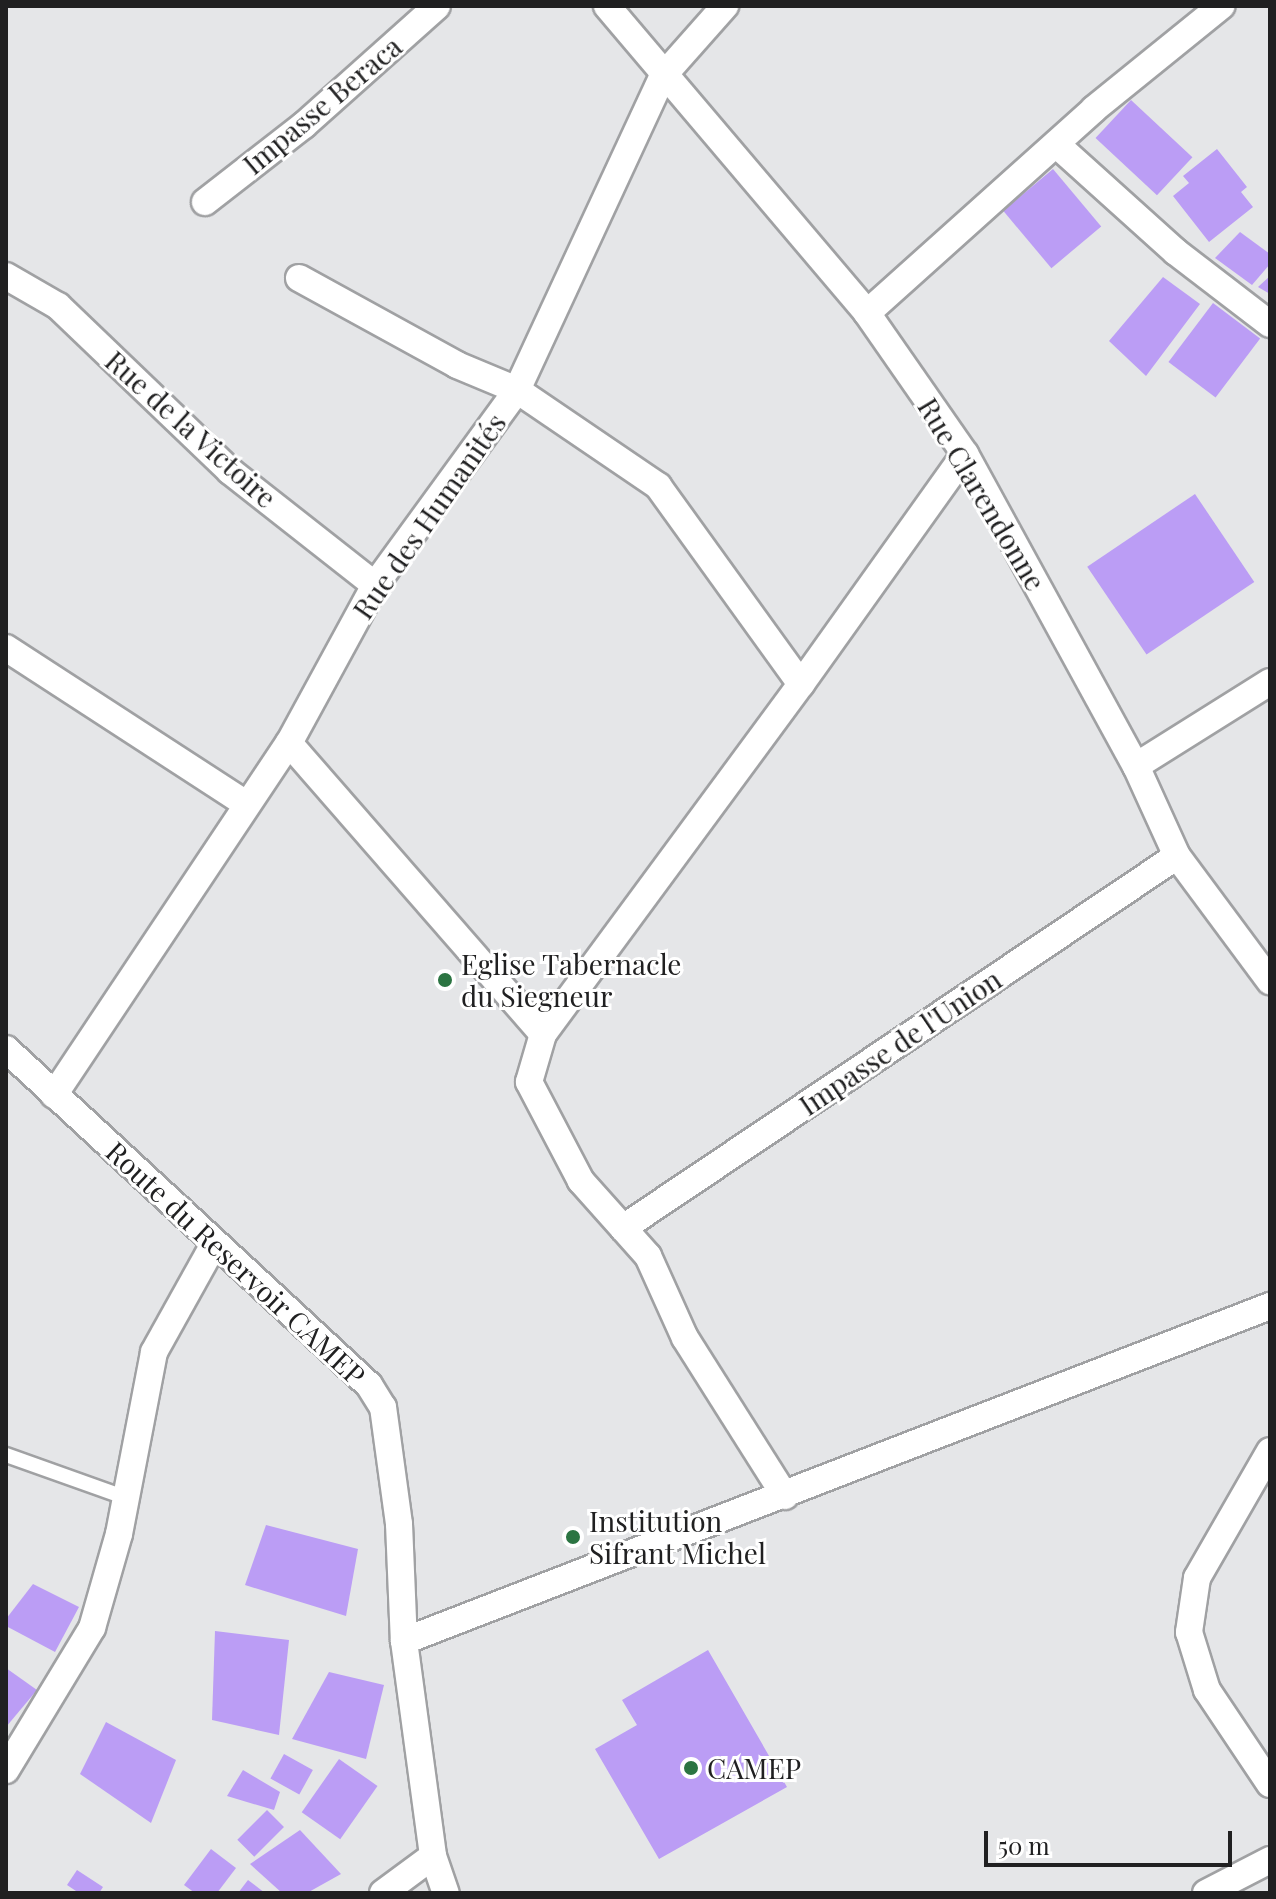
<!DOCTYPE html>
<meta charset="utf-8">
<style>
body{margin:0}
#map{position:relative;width:1276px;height:1899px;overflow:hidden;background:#e5e6e8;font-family:"Playfair Display",serif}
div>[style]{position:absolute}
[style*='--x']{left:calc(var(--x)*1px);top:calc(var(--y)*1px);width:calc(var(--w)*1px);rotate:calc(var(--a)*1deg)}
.building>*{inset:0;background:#bb9df5;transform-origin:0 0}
.roads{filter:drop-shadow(2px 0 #a0a1a3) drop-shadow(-2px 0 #a0a1a3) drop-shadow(0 2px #a0a1a3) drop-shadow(0 -2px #a0a1a3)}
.service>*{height:14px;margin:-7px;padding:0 7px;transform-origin:7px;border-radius:7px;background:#fff}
.minor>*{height:26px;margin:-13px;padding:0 13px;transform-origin:13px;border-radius:13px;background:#fff}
.dots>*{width:22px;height:22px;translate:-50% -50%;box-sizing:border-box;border:4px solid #fff;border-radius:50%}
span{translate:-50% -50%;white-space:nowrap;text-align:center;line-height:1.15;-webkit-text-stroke:6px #fff;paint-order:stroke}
.street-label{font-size:28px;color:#202021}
.poi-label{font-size:28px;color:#202021}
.left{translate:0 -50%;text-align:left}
.frame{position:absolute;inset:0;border:8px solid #202021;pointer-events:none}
.scale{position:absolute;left:984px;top:1831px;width:248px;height:36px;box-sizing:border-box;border:4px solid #202021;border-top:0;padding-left:10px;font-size:24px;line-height:28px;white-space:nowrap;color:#202021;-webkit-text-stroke:6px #fff;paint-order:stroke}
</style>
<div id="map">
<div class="building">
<i style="left:1131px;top:100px;width:84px;height:52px;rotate:43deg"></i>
<i style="clip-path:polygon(1217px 149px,1247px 187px,1241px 192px,1253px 207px,1209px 242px,1173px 196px,1189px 183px,1183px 176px)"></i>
<i style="left:1053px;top:169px;width:75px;height:65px;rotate:50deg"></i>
<i style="clip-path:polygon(1240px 232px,1270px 254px,1270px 264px,1252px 285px,1215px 258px)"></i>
<i style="clip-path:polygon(1270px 276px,1270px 294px,1258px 287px)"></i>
<i style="clip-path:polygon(1163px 277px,1200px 304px,1146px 376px,1109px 341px)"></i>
<i style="left:1213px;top:303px;width:59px;height:74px;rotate:37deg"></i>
<i style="left:1195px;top:494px;width:106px;height:130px;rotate:56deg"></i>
<i style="clip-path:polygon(266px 1525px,358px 1549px,346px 1616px,245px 1585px)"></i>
<i style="clip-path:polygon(33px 1584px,79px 1607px,55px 1652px,6px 1626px,6px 1619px)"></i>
<i style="clip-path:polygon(215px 1631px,289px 1640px,279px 1735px,212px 1720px)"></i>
<i style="clip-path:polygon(708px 1650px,787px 1787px,659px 1859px,595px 1749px,637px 1725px,622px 1700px)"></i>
<i style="clip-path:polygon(6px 1668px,37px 1690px,6px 1727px)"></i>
<i style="clip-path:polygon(329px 1672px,384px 1685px,366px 1759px,292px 1739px)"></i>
<i style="clip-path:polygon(106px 1722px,176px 1760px,151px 1823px,80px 1774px)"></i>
<i style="left:284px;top:1754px;width:33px;height:28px;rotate:29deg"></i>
<i style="left:339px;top:1759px;width:47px;height:65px;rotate:35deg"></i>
<i style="clip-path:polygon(243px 1770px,280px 1792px,274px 1810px,227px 1796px)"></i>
<i style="left:267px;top:1810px;width:24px;height:42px;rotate:45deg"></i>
<i style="clip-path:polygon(300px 1830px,341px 1874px,307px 1893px,282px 1893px,250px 1864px)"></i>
<i style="clip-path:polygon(211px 1849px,236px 1868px,217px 1893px,195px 1893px,184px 1885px)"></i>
<i style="clip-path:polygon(77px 1870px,103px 1887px,99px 1893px,79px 1893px,67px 1885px)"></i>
<i style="clip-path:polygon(248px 1880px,265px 1893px,238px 1893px)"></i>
</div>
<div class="roads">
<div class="service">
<i style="--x:6;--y:1455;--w:125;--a:19.6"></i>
</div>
<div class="minor">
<i style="--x:607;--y:6;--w:402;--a:49.7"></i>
<i style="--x:867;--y:313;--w:172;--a:55.2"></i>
<i style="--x:965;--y:454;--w:356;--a:61.3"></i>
<i style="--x:1136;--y:766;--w:99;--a:65.5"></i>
<i style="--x:1177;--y:856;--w:156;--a:53.4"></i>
<i style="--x:1056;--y:144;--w:161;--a:42"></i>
<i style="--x:1176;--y:252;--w:118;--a:37.5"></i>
<i style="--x:205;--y:202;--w:125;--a:-37.9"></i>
<i style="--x:304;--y:125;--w:178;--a:-41.8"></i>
<i style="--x:6;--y:276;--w:60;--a:30"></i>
<i style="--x:58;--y:306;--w:238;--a:43.8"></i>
<i style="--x:230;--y:471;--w:184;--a:38.2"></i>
<i style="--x:299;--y:278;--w:180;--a:28.8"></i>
<i style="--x:457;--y:365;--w:65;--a:22.6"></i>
<i style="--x:517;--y:390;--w:171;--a:34.2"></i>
<i style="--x:658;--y:486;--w:244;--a:54.2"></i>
<i style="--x:867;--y:313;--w:305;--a:-41.9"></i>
<i style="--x:1094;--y:109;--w:164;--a:-39"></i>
<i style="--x:6;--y:648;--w:286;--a:33"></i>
<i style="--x:289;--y:743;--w:386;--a:48.9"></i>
<i style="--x:1136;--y:766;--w:158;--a:-32.1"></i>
<i style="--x:6;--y:1049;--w:495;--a:42.8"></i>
<i style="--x:369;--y:1385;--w:26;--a:58"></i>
<i style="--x:383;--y:1407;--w:118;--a:82.2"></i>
<i style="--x:399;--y:1524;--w:117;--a:87.6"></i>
<i style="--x:404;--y:1641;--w:217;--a:82.3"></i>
<i style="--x:433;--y:1856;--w:39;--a:71"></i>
<i style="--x:54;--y:1095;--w:423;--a:-56.3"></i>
<i style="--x:289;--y:743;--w:180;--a:-61.4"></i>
<i style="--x:375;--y:585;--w:241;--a:-53.9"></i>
<i style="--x:517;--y:390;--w:346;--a:-65.1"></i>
<i style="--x:663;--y:76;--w:94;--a:-48.5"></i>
<i style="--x:623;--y:1228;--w:667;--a:-33.88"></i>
<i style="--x:1270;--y:1451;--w:146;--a:119.9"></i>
<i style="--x:1197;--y:1578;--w:55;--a:98.4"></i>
<i style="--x:1189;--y:1632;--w:61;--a:72.8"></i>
<i style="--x:1207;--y:1690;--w:113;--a:56.2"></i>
<i style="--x:785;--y:1496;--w:187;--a:-122.3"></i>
<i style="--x:685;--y:1338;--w:90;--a:-114.3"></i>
<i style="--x:648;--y:1256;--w:101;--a:-131.8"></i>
<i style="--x:581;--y:1181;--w:112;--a:-117.7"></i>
<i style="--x:529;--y:1082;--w:50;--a:-73.7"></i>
<i style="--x:543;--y:1034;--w:435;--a:-53.6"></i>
<i style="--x:801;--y:684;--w:282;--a:-54.5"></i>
<i style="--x:404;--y:1641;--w:929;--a:-21.15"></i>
<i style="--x:6;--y:1770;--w:166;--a:-58.8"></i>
<i style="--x:92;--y:1628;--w:98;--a:-74"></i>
<i style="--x:119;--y:1534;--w:185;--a:-79.1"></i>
<i style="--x:154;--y:1352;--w:124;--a:-60.9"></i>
<i style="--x:383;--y:1893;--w:62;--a:-36.5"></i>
<i style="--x:1206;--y:1893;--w:72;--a:-27.3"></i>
</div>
</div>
<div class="dots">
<i style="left:445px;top:980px;background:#2b7442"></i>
<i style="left:573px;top:1537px;background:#2b7442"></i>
<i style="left:691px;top:1768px;background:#2b7442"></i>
</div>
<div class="street-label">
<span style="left:322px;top:105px;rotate:-40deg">Impasse Beraca</span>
<span style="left:191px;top:429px;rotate:42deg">Rue de la Victoire</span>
<span style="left:982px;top:494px;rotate:59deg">Rue Clarendonne</span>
<span style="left:429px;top:516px;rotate:-55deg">Rue des Humanités</span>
<span style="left:900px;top:1042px;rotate:-34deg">Impasse de l'Union</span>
<span style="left:236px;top:1263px;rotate:43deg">Route du Reservoir CAMEP</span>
</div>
<div class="poi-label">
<span class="left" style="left:461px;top:980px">Eglise Tabernacle<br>du Siegneur</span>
<span class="left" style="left:589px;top:1537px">Institution<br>Sifrant Michel</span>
<span class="left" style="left:707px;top:1768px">CAMEP</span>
</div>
<div class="frame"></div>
<div class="scale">50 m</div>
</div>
